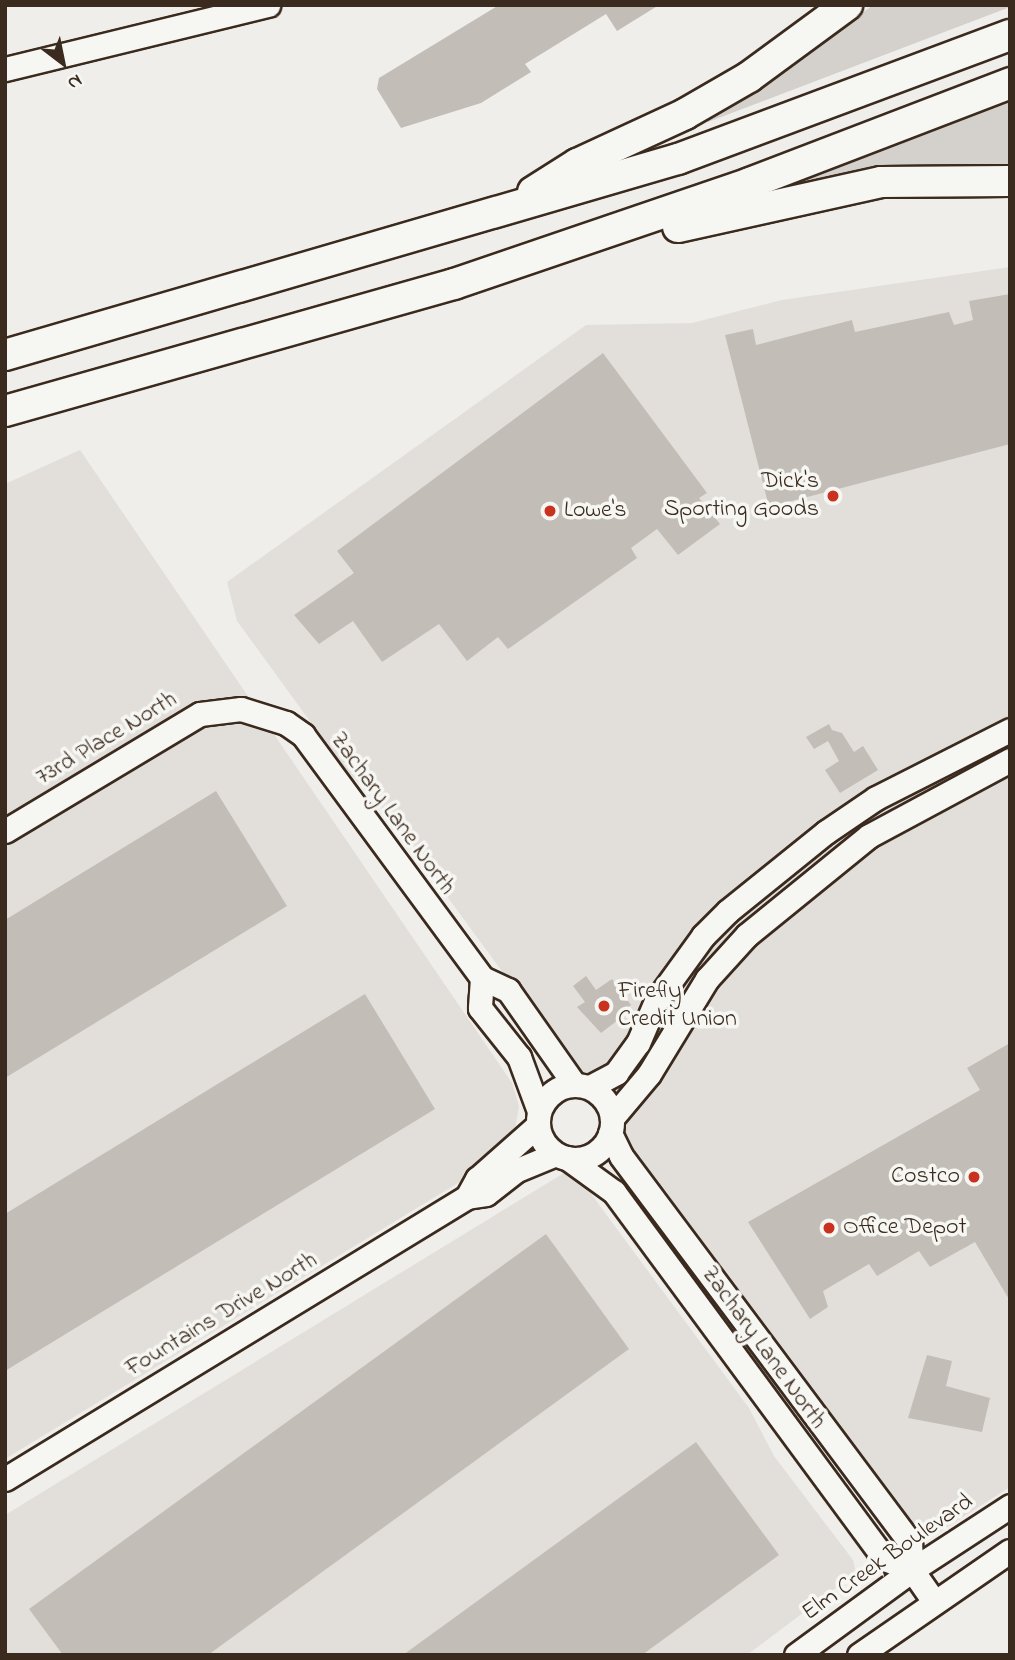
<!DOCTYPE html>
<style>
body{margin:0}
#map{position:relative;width:1015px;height:1660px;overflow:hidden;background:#efeeea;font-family:"Indie Flower",sans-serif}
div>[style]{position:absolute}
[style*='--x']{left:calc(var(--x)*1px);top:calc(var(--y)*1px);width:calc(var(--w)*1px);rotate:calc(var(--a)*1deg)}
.built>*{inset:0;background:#e2dfdb}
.green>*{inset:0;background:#d4d1cc}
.building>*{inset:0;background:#c2bdb7}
.roads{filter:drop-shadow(2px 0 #3b2a1e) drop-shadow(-2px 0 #3b2a1e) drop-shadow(0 2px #3b2a1e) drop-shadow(0 -2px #3b2a1e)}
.secondary>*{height:23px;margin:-11.5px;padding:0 11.5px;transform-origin:11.5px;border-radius:11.5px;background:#f6f6f2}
.secondary>.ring{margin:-11.5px;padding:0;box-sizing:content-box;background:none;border:23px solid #f6f6f2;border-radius:50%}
.highway>*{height:30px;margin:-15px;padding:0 15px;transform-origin:15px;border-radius:15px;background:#f6f6f2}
.dots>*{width:19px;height:19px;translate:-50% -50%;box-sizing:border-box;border:4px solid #f6f6f2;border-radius:50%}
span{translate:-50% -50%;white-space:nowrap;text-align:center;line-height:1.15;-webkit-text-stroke:7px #f6f6f2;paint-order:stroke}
.poi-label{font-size:24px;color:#3b2a1e}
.right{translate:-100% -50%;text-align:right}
.left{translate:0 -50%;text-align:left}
.street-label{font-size:24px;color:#3b2a1e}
.frame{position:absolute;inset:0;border:7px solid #3b2a1e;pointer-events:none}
.north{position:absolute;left:28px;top:28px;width:70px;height:70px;-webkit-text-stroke:5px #f6f6f2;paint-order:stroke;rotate:148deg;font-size:19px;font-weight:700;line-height:28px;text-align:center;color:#3b2a1e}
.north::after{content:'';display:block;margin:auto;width:24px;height:32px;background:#3b2a1e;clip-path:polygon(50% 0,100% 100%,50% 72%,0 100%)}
</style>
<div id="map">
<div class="built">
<i style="clip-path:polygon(1010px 267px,1010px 1487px,938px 1533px,924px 1536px,911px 1529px,380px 805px,344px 768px,237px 621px,227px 582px,586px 325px,692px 323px,782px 300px)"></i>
<i style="clip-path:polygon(80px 450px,512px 1083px,519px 1106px,513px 1141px,476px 1172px,5px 1459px,5px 484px)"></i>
<i style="clip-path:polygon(572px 1168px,749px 1408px,774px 1456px,853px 1560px,856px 1573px,747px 1655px,5px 1655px,5px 1515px)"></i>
</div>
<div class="green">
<i style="clip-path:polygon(873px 5px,1010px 7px,708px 122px,706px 114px,772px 80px)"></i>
<i style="clip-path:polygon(1010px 101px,1010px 173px,777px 190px)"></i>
</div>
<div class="building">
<i style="clip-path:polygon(499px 5px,659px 5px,617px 31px,606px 14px,525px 64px,531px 72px,481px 103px,401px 128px,377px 89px,379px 78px)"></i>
<i style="clip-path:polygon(1010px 294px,1010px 444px,769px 507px,725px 335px,753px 329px,756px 345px,852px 320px,855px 332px,949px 312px,954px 325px,973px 320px,969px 301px)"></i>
<i style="clip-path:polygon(603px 353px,707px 493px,699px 498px,720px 524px,678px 555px,657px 529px,631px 548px,637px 558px,508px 649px,498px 637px,467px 661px,439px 624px,382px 662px,353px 621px,319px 644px,294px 615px,354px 573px,337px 551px)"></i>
<i style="clip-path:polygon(829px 724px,832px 730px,842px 733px,854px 752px,863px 746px,878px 770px,840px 793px,825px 770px,839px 761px,828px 741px,814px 749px,806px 737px)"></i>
<i style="clip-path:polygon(216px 791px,287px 906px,5px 1078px,5px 920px)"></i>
<i style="clip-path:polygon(586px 976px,596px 990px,612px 979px,631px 1005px,625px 1010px,627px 1013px,601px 1033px,577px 1007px,585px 1002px,573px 986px)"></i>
<i style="clip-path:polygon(365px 994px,435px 1109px,5px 1371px,5px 1214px)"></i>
<i style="clip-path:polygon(1010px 1043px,1010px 1301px,975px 1242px,930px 1267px,919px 1251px,877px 1276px,869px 1264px,823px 1291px,828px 1307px,810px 1319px,748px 1222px,980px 1090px,967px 1068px)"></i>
<i style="clip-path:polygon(546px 1234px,629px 1349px,208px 1655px,63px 1655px,29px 1609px)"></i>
<i style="clip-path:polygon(927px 1355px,952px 1361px,946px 1386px,990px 1398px,982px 1432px,908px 1418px)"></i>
<i style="clip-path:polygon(696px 1442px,779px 1555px,642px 1655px,403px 1655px)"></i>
</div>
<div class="roads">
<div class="secondary">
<i style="--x:5;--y:69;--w:271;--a:-13.7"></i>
<i style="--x:5;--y:831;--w:227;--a:-31"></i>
<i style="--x:200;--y:714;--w:41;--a:-7"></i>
<i style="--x:241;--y:709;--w:47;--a:17.3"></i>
<i style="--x:286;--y:723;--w:21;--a:35"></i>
<i style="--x:303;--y:735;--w:302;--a:53.6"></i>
<i style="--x:482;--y:978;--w:29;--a:25"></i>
<i style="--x:508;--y:990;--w:115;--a:54.9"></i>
<i style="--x:482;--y:978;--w:30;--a:94"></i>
<i style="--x:480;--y:1008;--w:63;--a:51.5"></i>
<i style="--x:519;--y:1057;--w:58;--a:69.7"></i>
<i class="ring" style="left:538px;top:1085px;width:51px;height:51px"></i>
<i style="--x:590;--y:1087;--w:30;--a:-28"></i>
<i style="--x:616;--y:1073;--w:37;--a:-54"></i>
<i style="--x:638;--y:1043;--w:46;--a:-66.8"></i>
<i style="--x:656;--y:1001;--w:80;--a:-54.1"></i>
<i style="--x:703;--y:936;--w:35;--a:-45"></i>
<i style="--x:728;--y:911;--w:126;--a:-38.9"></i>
<i style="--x:826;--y:832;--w:60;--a:-34.2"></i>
<i style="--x:876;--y:798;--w:150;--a:-26.9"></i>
<i style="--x:612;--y:1118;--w:57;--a:-49.9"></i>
<i style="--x:649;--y:1074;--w:111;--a:-58.6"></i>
<i style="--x:707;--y:979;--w:59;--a:-47.7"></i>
<i style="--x:747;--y:935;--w:157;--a:-39.1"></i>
<i style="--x:869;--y:836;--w:160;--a:-28.3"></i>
<i style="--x:610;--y:1133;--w:25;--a:64"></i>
<i style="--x:621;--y:1156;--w:483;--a:53.2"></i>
<i style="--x:910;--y:1543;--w:27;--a:86"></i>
<i style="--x:567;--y:1158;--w:58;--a:35.9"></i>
<i style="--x:614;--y:1192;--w:456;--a:53.6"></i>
<i style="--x:885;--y:1559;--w:29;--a:22"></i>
<i style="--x:912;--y:1570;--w:37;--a:55"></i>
<i style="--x:467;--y:1197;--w:21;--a:-61"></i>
<i style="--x:477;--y:1179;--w:80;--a:-41.5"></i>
<i style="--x:5;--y:1479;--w:541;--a:-31.4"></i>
<i style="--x:467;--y:1197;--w:19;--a:-9"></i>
<i style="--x:486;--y:1194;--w:37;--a:-38"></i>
<i style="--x:515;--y:1171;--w:44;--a:-22.5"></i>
<i style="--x:796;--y:1655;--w:144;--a:-36.2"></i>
<i style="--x:912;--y:1570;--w:117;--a:-33.1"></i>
<i style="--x:859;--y:1655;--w:183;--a:-34.6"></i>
</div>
<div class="highway">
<i style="--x:533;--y:192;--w:52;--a:-32.5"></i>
<i style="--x:577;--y:164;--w:119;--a:-24.8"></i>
<i style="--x:685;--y:114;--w:74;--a:-30"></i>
<i style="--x:749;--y:77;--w:122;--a:-36.3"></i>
<i style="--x:678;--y:227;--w:208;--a:-12.5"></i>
<i style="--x:881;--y:182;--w:129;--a:-0.4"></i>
<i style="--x:5;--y:355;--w:701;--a:-16.24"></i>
<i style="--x:678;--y:159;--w:354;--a:-20.5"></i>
<i style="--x:5;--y:411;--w:467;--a:-15.8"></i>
<i style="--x:454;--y:284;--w:313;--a:-18.8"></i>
<i style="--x:750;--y:183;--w:279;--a:-21"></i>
</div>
</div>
<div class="dots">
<i style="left:833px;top:496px;background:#c8321e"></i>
<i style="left:550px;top:511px;background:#c8321e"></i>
<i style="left:604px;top:1006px;background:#c8321e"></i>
<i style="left:974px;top:1177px;background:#c8321e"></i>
<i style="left:829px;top:1228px;background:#c8321e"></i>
</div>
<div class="poi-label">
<span class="right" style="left:819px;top:496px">Dick's<br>Sporting Goods</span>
<span class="left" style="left:564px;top:511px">Lowe's</span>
<span class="left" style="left:618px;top:1006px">Firefly<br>Credit Union</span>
<span class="right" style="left:960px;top:1177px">Costco</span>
<span class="left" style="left:843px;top:1228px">Office Depot</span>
</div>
<div class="street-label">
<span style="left:107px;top:739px;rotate:-31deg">73rd Place North</span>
<span style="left:392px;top:814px;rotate:54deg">Zachary Lane North</span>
<span style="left:222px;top:1315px;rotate:-31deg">Fountains Drive North</span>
<span style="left:763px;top:1348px;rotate:54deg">Zachary Lane North</span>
<span style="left:888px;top:1558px;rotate:-35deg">Elm Creek Boulevard</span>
</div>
<div class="frame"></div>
<div class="north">N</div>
</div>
